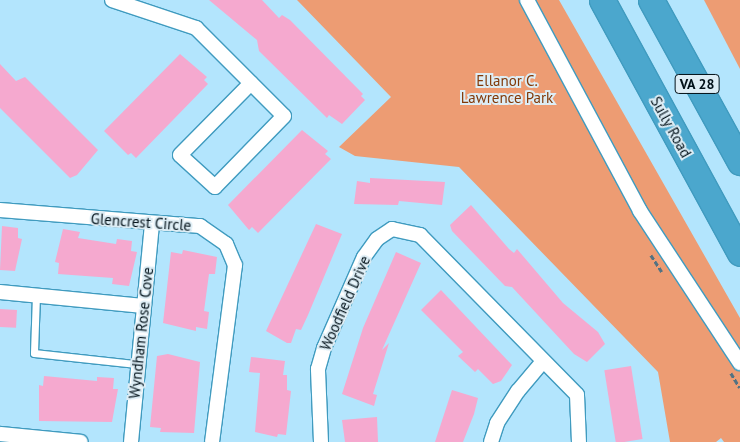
<!DOCTYPE html>
<style>
body{margin:0}
#map{position:relative;width:740px;height:442px;overflow:hidden;background:#b3e5fd;font-family:"PT Sans",sans-serif}
div>[style]{position:absolute}
[style*='--x']{left:calc(var(--x)*1px);top:calc(var(--y)*1px);width:calc(var(--w)*1px);rotate:calc(var(--a)*1deg)}
.green>*{inset:0;background:#ed9c73}
.building>*{inset:0;background:#f5a9cf;transform-origin:0 0}
.path>*{height:2.5px;margin-top:-1.25px;transform-origin:0;background:repeating-linear-gradient(90deg,#537282 0 5px,transparent 0 7.5px)}
.roads{filter:drop-shadow(1px 0 #409bbf) drop-shadow(-1px 0 #409bbf) drop-shadow(0 1px #409bbf) drop-shadow(0 -1px #409bbf)}
.service>*{height:7px;margin:-3.5px;padding:0 3.5px;transform-origin:3.5px;border-radius:3.5px;background:#fff}
.minor>*{height:14px;margin:-7px;padding:0 7px;transform-origin:7px;border-radius:7px;background:#fff}
.motorway>*{height:25px;margin:-12.5px;padding:0 12.5px;transform-origin:12.5px;border-radius:12.5px;background:#4ba7cd}
span{translate:-50% -50%;white-space:nowrap;text-align:center;line-height:1.15;-webkit-text-stroke:4px #ddedf5;paint-order:stroke}
.shield-label span{padding:1px 4px;background:#ddedf5;border:1px solid;border-radius:4px;-webkit-text-stroke-width:0}
.shield-label{font-size:14px;color:#011018;font-weight:700}
.park-label{font-size:15px;color:#813908}
.street-label{font-size:15px;color:#011018}
</style>
<div id="map">
<div class="green">
<i style="clip-path:polygon(297px 0,559px 0,740px 318px,740px 442px,724px 442px,721px 438px,716px 442px,670px 442px,658px 372px,459px 167px,355px 156px,339px 147px,391px 97px)"></i>
<i style="clip-path:polygon(704px 0,740px 0,740px 69px)"></i>
</div>
<div class="building">
<i style="clip-path:polygon(209px 0,262px 0,279px 18px,282px 15px,290px 20px,363px 94px,361px 96px,365px 100px,342px 124px,329px 115px,327px 118px,259px 51px,257px 40px)"></i>
<i style="clip-path:polygon(180px 54px,207px 77px,204px 80px,208px 84px,136px 158px,131px 153px,128px 155px,104px 131px)"></i>
<i style="clip-path:polygon(0 64px,16px 81px,25px 77px,98px 150px,77px 175px,70px 178px,0 108px)"></i>
<i style="clip-path:polygon(302px 130px,328px 151px,325px 154px,331px 159px,258px 233px,252px 227px,249px 230px,228px 205px)"></i>
<i style="clip-path:polygon(370px 178px,445px 182px,442px 205px,399px 201px,398px 205px,354px 204px,357px 181px,370px 183px)"></i>
<i style="clip-path:polygon(471px 205px,509px 249px,514px 253px,517px 249px,563px 303px,598px 332px,605px 344px,587px 362px,574px 354px,512px 287px,505px 286px,452px 231px,450px 225px)"></i>
<i style="clip-path:polygon(316px 224px,342px 234px,308px 315px,301px 330px,296px 329px,291px 343px,287px 343px,266px 331px)"></i>
<i style="clip-path:polygon(2px 226px,18px 228px,18px 238px,22px 239px,15px 271px,0 270px)"></i>
<i style="clip-path:polygon(63px 229px,80px 232px,78px 238px,116px 244px,117px 239px,132px 241px,131px 251px,137px 252px,129px 286px,112px 284px,113px 278px,58px 274px,59px 263px,55px 262px)"></i>
<i style="clip-path:polygon(183px 250px,217px 257px,215px 274px,209px 274px,204px 311px,209px 312px,207px 329px,196px 327px,196px 331px,163px 323px,171px 252px,182px 254px)"></i>
<i style="clip-path:polygon(396px 252px,421px 263px,382px 350px,389px 343px,373px 394px,377px 395px,374px 406px,342px 394px,363px 328px)"></i>
<i style="clip-path:polygon(441px 290px,512px 365px,501px 381px,493px 384px,478px 369px,475px 372px,458px 356px,463px 352px,421px 310px)"></i>
<i style="left:0;top:309px;width:17px;height:18px;rotate:3deg"></i>
<i style="clip-path:polygon(168px 354px,200px 362px,194px 433px,160px 432px,161px 428px,150px 427px,157px 356px)"></i>
<i style="clip-path:polygon(251px 357px,285px 361px,283px 375px,287px 375px,287px 390px,291px 391px,286px 435px,278px 434px,277px 437px,255px 432px,260px 373px,249px 372px)"></i>
<i style="left:631px;top:366px;width:74px;height:27px;rotate:81deg"></i>
<i style="clip-path:polygon(44px 376px,97px 381px,97px 377px,114px 378px,113px 389px,118px 389px,112px 422px,39px 421px,39px 385px,43px 386px)"></i>
<i style="clip-path:polygon(452px 390px,478px 398px,474px 414px,463px 442px,435px 442px)"></i>
<i style="clip-path:polygon(377px 417px,378px 442px,345px 442px,342px 420px)"></i>
</div>
<div class="path">
<i style="--x:651;--y:255;--w:20;--a:57"></i>
<i style="--x:731;--y:373;--w:17;--a:59"></i>
</div>
<div class="roads">
<div class="service">
<i style="--x:36;--y:295;--w:58;--a:92"></i>
<i style="--x:34;--y:353;--w:103;--a:6.2"></i>
</div>
<div class="minor">
<i style="--x:112;--y:0;--w:89;--a:18.4"></i>
<i style="--x:196;--y:28;--w:124;--a:45"></i>
<i style="--x:284;--y:116;--w:99;--a:134.2"></i>
<i style="--x:215;--y:187;--w:47;--a:-137.6"></i>
<i style="--x:180;--y:155;--w:101;--a:-45.4"></i>
<i style="--x:527;--y:0;--w:239;--a:61.8"></i>
<i style="--x:640;--y:211;--w:182;--a:56.7"></i>
<i style="--x:0;--y:210;--w:201;--a:4.6"></i>
<i style="--x:200;--y:226;--w:32;--a:35"></i>
<i style="--x:226;--y:244;--w:23;--a:67"></i>
<i style="--x:235;--y:265;--w:178;--a:97.4"></i>
<i style="--x:0;--y:292;--w:144;--a:5.6"></i>
<i style="--x:0;--y:434;--w:81;--a:5.6"></i>
<i style="--x:131;--y:442;--w:218;--a:-84.5"></i>
<i style="--x:321;--y:442;--w:73;--a:-92.4"></i>
<i style="--x:318;--y:369;--w:22;--a:-74"></i>
<i style="--x:324;--y:348;--w:99;--a:-66.3"></i>
<i style="--x:364;--y:257;--w:22;--a:-54"></i>
<i style="--x:377;--y:239;--w:18;--a:-34"></i>
<i style="--x:392;--y:229;--w:29;--a:12"></i>
<i style="--x:420;--y:235;--w:224;--a:45.5"></i>
<i style="--x:577;--y:395;--w:47;--a:87.6"></i>
<i style="--x:491;--y:442;--w:20;--a:-72"></i>
<i style="--x:497;--y:423;--w:38;--a:-57"></i>
<i style="--x:518;--y:391;--w:38;--a:-50"></i>
</div>
<div class="motorway">
<i style="--x:602;--y:0;--w:288;--a:61.4"></i>
<i style="--x:651;--y:0;--w:185;--a:61.2"></i>
</div>
</div>
<div class="shield-label">
<span style="left:697px;top:84px">VA 28</span>
</div>
<div class="park-label">
<span style="left:507px;top:89px">Ellanor C.<br>Lawrence Park</span>
</div>
<div class="street-label">
<span style="left:671px;top:127px;rotate:61deg">Sully Road</span>
<span style="left:141px;top:222px;rotate:4deg">Glencrest Circle</span>
<span style="left:345px;top:303px;rotate:-66deg">Woodfield Drive</span>
<span style="left:141px;top:333px;rotate:-84deg">Wyndham Rose Cove</span>
</div>
</div>
